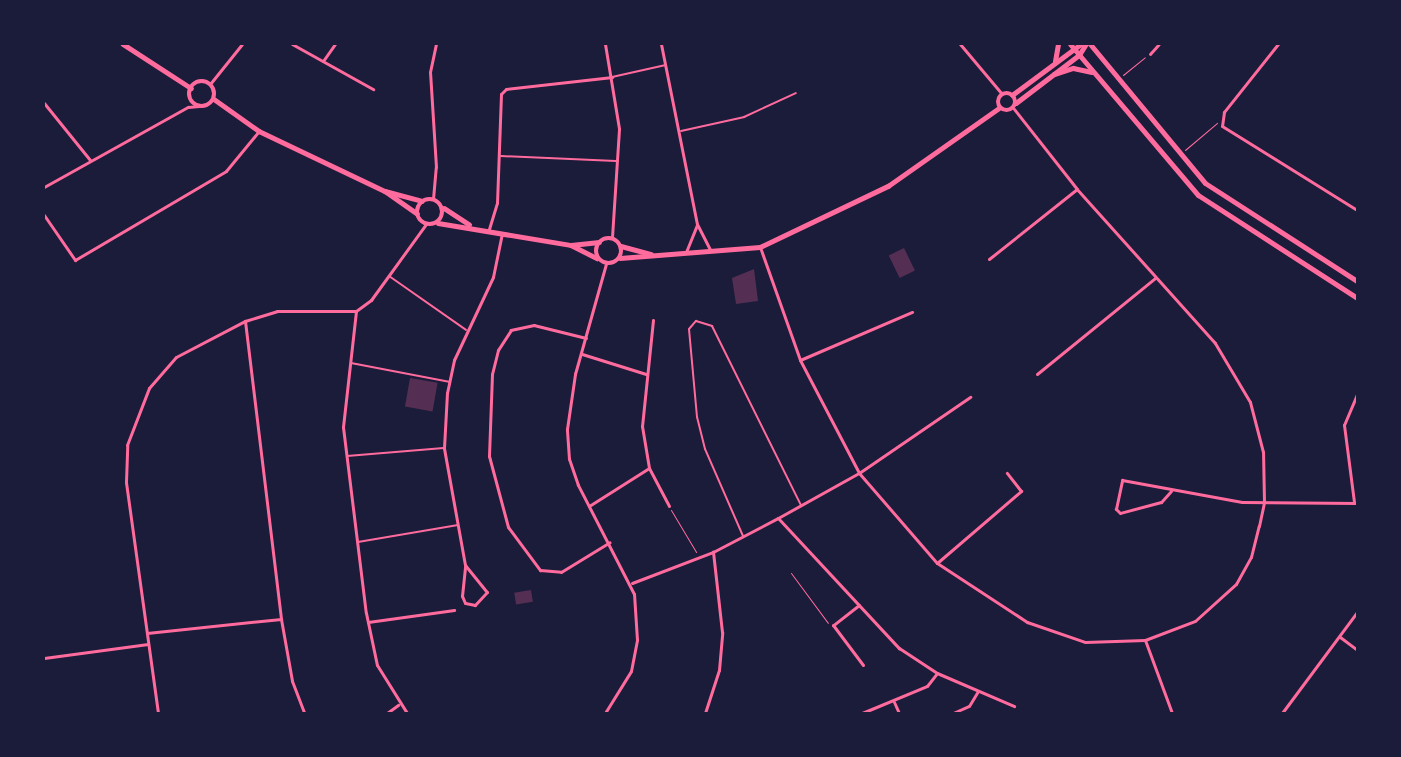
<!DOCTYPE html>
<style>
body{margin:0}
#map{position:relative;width:1401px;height:757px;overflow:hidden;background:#1b1b3a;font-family:"IBM Plex Serif",serif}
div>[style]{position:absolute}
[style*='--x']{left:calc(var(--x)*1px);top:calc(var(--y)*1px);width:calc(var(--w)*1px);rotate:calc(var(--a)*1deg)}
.building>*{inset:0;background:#542f53;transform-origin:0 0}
.path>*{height:1px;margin:-0.5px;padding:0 0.5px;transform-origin:0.5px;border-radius:0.5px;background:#ff6b9d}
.service>*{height:2px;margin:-1px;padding:0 1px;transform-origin:1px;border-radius:1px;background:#ff6b9d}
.minor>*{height:3px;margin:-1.5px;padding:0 1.5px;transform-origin:1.5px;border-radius:1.5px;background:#ff6b9d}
.tertiary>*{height:4.5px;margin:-2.25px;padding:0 2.25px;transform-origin:2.25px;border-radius:2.25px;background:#ff6b9d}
.tertiary>.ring{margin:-2.25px;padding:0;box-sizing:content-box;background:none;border:4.5px solid #ff6b9d;border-radius:50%}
.secondary>*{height:5px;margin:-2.5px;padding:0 2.5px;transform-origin:2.5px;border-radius:2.5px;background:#ff6b9d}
span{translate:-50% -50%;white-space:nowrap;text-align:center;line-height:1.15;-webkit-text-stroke:5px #1b1b3a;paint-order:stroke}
.frame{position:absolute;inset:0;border:45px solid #1b1b3a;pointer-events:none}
</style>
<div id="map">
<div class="building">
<i style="left:904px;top:248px;width:25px;height:17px;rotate:64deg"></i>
<i style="clip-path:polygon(754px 269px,758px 301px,736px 304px,732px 278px)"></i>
<i style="left:410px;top:378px;width:28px;height:29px;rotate:10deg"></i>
<i style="left:531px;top:590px;width:12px;height:17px;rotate:81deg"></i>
</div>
<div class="path">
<i style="--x:1123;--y:75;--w:28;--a:-39"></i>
<i style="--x:1185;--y:150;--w:42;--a:-40.2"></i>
<i style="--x:671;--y:510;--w:49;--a:59.2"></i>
<i style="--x:791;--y:573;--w:62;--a:53.5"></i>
</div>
<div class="service">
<i style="--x:612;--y:77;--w:55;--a:-12.5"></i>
<i style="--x:681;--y:131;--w:65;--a:-12.5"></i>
<i style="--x:744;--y:117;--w:57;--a:-24.8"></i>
<i style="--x:501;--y:156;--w:115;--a:2.5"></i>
<i style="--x:389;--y:276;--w:94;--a:35"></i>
<i style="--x:351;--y:363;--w:101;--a:10.9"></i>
<i style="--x:347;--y:456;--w:97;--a:-4.7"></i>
<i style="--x:743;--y:536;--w:95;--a:-113.6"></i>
<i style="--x:705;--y:449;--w:33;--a:-104"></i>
<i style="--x:697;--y:417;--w:88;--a:-95.2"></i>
<i style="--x:689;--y:329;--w:11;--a:-49"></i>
<i style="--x:696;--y:321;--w:17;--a:17"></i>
<i style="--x:712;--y:326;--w:200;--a:63.6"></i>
<i style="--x:358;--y:542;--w:100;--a:-9.7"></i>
</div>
<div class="minor">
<i style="--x:292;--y:44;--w:93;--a:29.1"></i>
<i style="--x:605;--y:44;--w:86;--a:80.6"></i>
<i style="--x:619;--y:129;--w:109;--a:93.7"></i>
<i style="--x:661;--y:44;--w:184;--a:78.7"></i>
<i style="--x:697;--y:224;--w:30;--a:63"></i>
<i style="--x:960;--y:44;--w:65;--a:50"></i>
<i style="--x:1278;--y:44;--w:87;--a:128.5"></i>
<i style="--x:1224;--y:112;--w:14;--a:98"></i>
<i style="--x:1222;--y:126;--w:159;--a:31.9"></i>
<i style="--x:1150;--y:54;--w:13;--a:-48"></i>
<i style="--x:323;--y:61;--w:21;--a:-55"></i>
<i style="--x:210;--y:84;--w:51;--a:-51.3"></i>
<i style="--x:44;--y:103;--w:73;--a:51.1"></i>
<i style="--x:44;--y:187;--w:165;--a:-29.1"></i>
<i style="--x:188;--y:107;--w:11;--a:-5"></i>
<i style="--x:433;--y:199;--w:32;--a:-85"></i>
<i style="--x:436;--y:167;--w:95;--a:-93.6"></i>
<i style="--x:430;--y:72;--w:29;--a:-78"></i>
<i style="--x:44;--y:215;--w:55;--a:55.4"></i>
<i style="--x:75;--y:260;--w:175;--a:-30.5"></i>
<i style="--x:226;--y:171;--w:52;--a:-50.5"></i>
<i style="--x:489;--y:229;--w:27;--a:-73"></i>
<i style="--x:497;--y:203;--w:109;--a:-87.9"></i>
<i style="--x:501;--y:94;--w:7;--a:-45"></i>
<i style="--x:506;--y:89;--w:107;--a:-6.5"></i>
<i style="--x:760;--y:247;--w:120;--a:70.5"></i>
<i style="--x:800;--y:360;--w:127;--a:62.4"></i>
<i style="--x:859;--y:473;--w:119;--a:49.1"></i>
<i style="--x:937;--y:563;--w:108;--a:33.2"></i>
<i style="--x:1027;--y:622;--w:61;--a:19"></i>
<i style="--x:1085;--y:642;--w:60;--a:-1.9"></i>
<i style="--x:1145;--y:640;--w:53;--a:-20.8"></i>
<i style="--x:1195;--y:621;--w:55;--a:-42.1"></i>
<i style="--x:1236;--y:584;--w:31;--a:-61"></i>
<i style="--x:1251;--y:557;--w:32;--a:-76"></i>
<i style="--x:1259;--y:526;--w:25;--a:-78"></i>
<i style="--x:1264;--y:502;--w:50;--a:-91.1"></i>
<i style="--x:1263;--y:452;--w:52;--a:-104.6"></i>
<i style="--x:1250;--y:402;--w:69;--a:-120.7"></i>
<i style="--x:1215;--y:343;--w:207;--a:-131.9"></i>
<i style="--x:1077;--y:189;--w:102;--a:-128.2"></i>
<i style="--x:686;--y:252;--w:29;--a:-68"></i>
<i style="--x:989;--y:259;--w:112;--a:-38.5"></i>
<i style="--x:356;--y:311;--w:117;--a:96.4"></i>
<i style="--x:343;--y:427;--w:187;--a:83"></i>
<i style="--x:366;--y:613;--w:53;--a:78.1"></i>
<i style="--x:377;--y:665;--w:57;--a:58"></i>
<i style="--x:356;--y:311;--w:19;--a:-36"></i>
<i style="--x:371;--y:300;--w:94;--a:-54.1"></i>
<i style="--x:653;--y:320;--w:107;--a:95.9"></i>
<i style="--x:642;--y:426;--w:43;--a:80.5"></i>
<i style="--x:649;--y:468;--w:43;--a:62.2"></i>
<i style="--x:245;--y:321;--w:300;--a:83.1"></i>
<i style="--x:281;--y:619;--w:63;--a:79.9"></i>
<i style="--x:292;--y:681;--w:34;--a:69"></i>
<i style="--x:586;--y:338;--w:54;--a:-166"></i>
<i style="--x:534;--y:325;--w:24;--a:168"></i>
<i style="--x:511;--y:330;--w:24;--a:123"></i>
<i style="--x:498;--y:350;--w:25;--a:104"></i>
<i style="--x:492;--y:374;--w:82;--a:92.1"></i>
<i style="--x:489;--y:456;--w:73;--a:75"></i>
<i style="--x:508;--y:527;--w:54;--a:53.3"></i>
<i style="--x:540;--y:570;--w:21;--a:5"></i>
<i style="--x:561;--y:572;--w:57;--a:-31.5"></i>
<i style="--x:582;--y:354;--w:67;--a:17.4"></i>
<i style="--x:800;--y:360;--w:122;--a:-23.2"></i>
<i style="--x:1037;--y:374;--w:152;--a:-39.1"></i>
<i style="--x:1171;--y:491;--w:15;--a:132"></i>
<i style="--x:1161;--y:502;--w:42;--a:165"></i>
<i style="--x:1120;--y:513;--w:6;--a:-135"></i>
<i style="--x:1116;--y:509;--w:30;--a:-78"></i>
<i style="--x:1122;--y:480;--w:122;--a:10.4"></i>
<i style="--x:1242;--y:502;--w:115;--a:0.5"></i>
<i style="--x:1354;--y:502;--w:78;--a:-97.4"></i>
<i style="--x:1344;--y:425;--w:34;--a:-67"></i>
<i style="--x:589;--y:506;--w:71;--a:-32.3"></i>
<i style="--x:778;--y:518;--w:178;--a:47.1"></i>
<i style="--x:899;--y:648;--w:45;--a:33.3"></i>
<i style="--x:937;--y:673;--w:84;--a:23.2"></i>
<i style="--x:937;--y:563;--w:111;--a:-40.6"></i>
<i style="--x:1021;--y:491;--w:23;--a:-128"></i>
<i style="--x:465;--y:565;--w:35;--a:51"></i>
<i style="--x:487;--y:592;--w:18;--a:133"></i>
<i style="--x:475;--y:605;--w:10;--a:-169"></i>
<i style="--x:465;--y:603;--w:8;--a:-113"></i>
<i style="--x:462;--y:596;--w:31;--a:-84"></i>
<i style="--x:465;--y:565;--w:119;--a:-100.2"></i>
<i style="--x:444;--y:448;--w:55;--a:-86.9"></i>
<i style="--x:447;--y:393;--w:34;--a:-78"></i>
<i style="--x:454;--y:360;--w:92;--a:-64.8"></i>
<i style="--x:493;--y:277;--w:45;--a:-78.4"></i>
<i style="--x:632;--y:583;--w:87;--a:-20.9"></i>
<i style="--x:713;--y:552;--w:73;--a:-27.6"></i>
<i style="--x:778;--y:518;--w:93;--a:-29.1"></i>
<i style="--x:859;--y:473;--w:135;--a:-34.4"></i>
<i style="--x:859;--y:605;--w:33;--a:142"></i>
<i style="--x:833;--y:625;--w:50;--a:53.1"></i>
<i style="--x:368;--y:622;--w:87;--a:-7.9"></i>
<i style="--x:147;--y:633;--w:135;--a:-6"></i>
<i style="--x:1340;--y:637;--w:21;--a:37"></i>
<i style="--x:1145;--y:640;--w:78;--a:69.7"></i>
<i style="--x:44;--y:658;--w:105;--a:-7.7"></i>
<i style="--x:894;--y:702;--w:12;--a:66"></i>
<i style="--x:158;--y:713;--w:233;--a:-97.9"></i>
<i style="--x:126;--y:482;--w:37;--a:-88"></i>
<i style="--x:127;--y:445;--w:61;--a:-68.9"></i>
<i style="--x:149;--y:388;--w:41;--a:-48.9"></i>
<i style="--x:176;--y:357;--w:78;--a:-27.6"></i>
<i style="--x:245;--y:321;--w:34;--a:-17"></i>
<i style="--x:277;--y:311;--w:79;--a:0"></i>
<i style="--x:387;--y:713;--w:14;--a:-36"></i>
<i style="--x:605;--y:713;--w:49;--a:-58.2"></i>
<i style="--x:631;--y:671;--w:32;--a:-79"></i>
<i style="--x:637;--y:640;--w:46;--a:-93.7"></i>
<i style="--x:634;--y:594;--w:123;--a:-117.2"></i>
<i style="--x:578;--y:485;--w:28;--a:-109"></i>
<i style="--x:569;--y:459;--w:30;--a:-94"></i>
<i style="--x:567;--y:429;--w:56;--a:-81.7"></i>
<i style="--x:575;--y:374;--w:114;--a:-74.3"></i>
<i style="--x:705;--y:713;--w:45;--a:-72"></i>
<i style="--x:719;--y:670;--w:38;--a:-85"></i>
<i style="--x:722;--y:632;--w:81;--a:-96.4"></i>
<i style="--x:862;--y:713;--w:70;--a:-22.6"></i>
<i style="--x:927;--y:686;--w:16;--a:-52"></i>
<i style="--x:953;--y:713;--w:17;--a:-24"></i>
<i style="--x:969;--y:706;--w:17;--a:-59"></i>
<i style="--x:1282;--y:713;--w:126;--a:-53.4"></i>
</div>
<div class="tertiary">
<i style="--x:123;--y:44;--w:81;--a:32.9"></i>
<i class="ring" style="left:189px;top:81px;width:21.5px;height:21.5px"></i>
<i class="ring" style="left:998px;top:93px;width:13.5px;height:13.5px"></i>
<i style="--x:1012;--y:95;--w:86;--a:-36.5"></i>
<i style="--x:214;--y:99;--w:55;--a:35.4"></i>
<i style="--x:259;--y:131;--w:140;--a:25.5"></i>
<i style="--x:385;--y:191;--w:39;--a:35"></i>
<i style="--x:1016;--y:103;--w:79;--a:-37.3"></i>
<i style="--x:1079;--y:55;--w:13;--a:-58"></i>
<i style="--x:385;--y:191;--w:38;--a:15"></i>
<i class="ring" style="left:417px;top:199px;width:21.5px;height:21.5px"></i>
<i style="--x:444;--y:208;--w:30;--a:33"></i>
<i style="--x:438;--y:223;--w:135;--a:9.4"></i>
<i style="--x:571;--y:245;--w:29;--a:27"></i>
<i class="ring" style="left:596px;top:238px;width:21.5px;height:21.5px"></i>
<i style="--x:571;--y:245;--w:28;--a:-6"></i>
<i style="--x:621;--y:246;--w:31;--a:15"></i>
<i style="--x:620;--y:258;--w:140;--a:-4.5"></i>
<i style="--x:760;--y:247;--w:142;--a:-25.5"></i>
<i style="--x:888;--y:186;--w:136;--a:-35.1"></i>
</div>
<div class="secondary">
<i style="--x:1070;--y:44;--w:198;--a:49.7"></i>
<i style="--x:1198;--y:195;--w:189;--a:32.9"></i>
<i style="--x:1090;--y:44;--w:180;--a:50.4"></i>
<i style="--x:1205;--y:183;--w:181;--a:32.8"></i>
<i style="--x:1055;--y:61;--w:17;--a:-80"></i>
<i style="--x:1054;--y:74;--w:20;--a:-18"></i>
<i style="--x:1073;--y:68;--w:19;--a:12"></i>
</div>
<div class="frame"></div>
</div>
